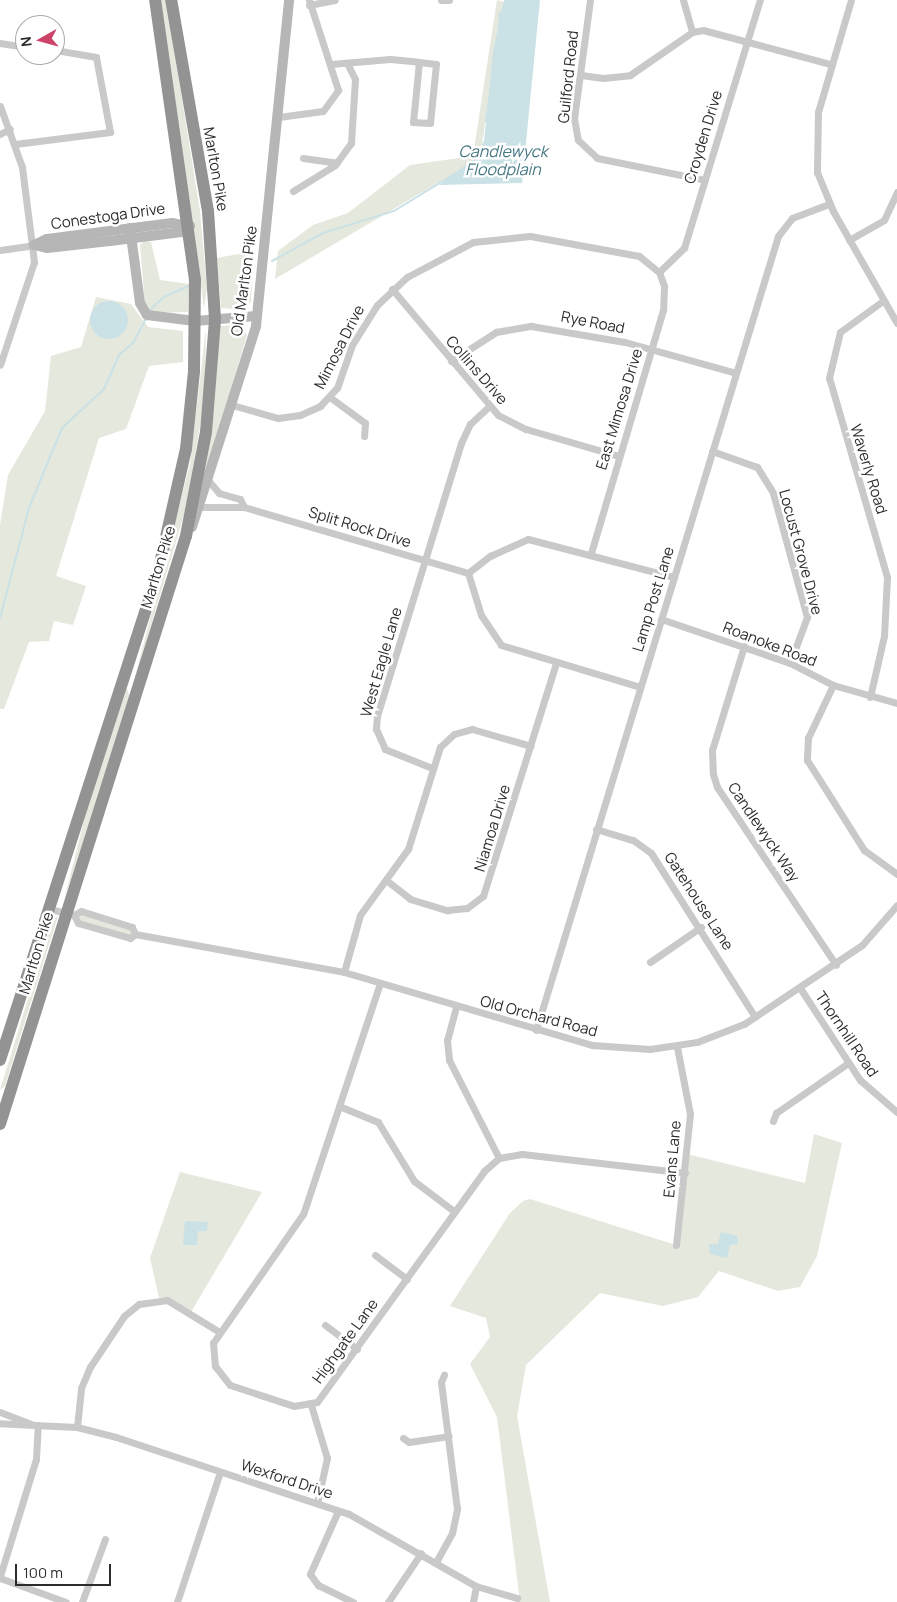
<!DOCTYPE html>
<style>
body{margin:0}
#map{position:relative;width:897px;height:1602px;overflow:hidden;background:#fff;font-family:Manrope,sans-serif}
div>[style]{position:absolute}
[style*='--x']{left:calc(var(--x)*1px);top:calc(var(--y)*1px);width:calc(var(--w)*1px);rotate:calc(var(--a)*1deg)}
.green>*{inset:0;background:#e5e8dc}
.water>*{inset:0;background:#cae1e6}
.round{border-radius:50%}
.stream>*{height:2px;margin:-1px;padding:0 1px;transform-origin:1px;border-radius:1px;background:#cae1e6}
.street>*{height:7px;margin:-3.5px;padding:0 3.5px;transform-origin:3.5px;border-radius:3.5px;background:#c9c9c9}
.secondary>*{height:10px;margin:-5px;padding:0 5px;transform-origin:5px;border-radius:5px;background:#b6b6b6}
.highway>*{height:12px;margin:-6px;padding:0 6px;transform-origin:6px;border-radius:6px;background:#939393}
span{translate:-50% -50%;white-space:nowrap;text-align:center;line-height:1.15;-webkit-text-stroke:5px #fff;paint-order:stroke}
.street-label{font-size:15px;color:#2c2c2c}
.water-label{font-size:16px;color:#457884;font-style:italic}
.north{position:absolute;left:15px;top:15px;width:50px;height:50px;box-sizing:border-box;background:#fff;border:1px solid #ababab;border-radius:50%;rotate:263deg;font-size:14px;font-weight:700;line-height:20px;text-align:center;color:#2c2c2c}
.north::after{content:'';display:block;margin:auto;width:18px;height:22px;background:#ce4469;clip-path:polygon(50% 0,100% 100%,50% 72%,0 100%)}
.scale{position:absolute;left:15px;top:1564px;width:96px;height:22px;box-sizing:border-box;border:2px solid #2c2c2c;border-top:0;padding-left:6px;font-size:15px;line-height:18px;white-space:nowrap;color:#2c2c2c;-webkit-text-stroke:4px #fff;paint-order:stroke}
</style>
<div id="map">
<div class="green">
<i style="clip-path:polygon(161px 0,166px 0,200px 211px,207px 289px,204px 308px)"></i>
<i style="clip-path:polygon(497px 0,504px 2px,480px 158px,275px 279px,278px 251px,313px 225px,348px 213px,410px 165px,473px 156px)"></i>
<i style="clip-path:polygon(144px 241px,151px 242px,160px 280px,189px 284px,188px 312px,153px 313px,145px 304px,140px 245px)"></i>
<i style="clip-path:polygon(254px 251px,251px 302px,242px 310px,221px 308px,217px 258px)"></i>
<i style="clip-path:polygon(96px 297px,131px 304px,148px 327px,183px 331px,183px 362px,149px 366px,126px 429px,99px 438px,56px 576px,86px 586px,73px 625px,54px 621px,49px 641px,29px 642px,4px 709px,0 709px,0 525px,8px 475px,45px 411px,51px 356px,81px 347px)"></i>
<i style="clip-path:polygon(239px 325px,247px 335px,205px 477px,220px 326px)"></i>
<i style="clip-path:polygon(206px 328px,205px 396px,187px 505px,133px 685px,190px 464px)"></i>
<i style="clip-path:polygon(127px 688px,130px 699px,64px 900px,89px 801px)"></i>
<i style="clip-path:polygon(81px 911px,132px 927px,130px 938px,78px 923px,74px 915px)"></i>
<i style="clip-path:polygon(58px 916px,5px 1086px,0 1090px,52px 920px)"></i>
<i style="clip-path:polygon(814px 1134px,842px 1143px,817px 1256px,800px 1287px,778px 1291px,719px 1271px,698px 1297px,663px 1306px,600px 1293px,526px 1365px,517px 1416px,550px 1602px,520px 1602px,497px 1417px,470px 1364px,490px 1337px,486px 1318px,450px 1306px,510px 1213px,523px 1201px,530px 1199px,676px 1245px,687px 1154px,805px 1183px)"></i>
<i style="clip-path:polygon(180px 1172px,262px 1192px,191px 1312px,159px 1298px,150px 1258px)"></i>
</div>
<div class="water">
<i style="clip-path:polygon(504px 0,540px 0,522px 183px,439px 185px,483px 152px,493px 52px)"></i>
<i class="round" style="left:90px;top:301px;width:38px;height:38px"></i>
<i style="clip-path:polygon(185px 1221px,208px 1222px,207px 1231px,198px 1231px,197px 1245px,183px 1245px)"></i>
<i style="clip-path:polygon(721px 1232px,737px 1236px,738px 1244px,730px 1245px,727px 1258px,710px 1254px,709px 1244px,718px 1244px)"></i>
</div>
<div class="stream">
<i style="--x:499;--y:29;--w:17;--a:-87"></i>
<i style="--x:486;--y:121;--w:88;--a:-81.5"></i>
<i style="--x:272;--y:261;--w:58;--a:-28.8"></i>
<i style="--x:323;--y:233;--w:74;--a:-17.2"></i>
<i style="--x:394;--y:211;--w:94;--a:-31.5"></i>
<i style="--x:474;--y:162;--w:24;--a:-62"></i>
<i style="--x:150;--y:310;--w:19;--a:-43"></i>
<i style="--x:164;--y:297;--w:27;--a:-24"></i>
<i style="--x:0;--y:618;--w:114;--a:-75.2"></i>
<i style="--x:29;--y:508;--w:87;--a:-67.6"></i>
<i style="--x:62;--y:428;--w:57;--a:-42.9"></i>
<i style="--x:104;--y:389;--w:37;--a:-66"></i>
<i style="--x:119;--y:355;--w:18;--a:-41"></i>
<i style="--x:133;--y:343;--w:26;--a:-62"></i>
</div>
<div class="street">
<i style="--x:441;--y:0;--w:8;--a:0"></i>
<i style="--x:590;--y:0;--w:119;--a:97.7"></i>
<i style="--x:574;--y:118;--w:22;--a:80"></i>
<i style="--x:578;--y:140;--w:26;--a:43"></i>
<i style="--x:597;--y:158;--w:110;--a:11.5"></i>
<i style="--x:683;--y:0;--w:33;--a:74"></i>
<i style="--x:851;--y:0;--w:117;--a:106.4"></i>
<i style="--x:818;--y:112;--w:60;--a:91"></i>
<i style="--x:817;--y:172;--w:42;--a:67.7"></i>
<i style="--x:833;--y:211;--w:129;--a:60.3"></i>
<i style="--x:309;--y:5;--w:26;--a:-11"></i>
<i style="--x:0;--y:43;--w:25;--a:9"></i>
<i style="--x:331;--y:64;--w:59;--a:-4.8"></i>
<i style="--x:390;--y:59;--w:22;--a:5"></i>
<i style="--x:412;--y:61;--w:7;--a:8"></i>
<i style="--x:419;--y:62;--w:17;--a:7"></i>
<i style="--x:436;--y:64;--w:59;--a:95.8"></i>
<i style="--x:430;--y:123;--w:17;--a:-177"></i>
<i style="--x:413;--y:122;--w:60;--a:-84.3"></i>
<i style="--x:581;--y:75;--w:22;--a:8"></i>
<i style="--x:603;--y:78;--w:27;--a:-6"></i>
<i style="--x:630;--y:75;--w:75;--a:-34.7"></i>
<i style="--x:692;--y:32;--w:11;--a:-10"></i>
<i style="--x:703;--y:30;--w:131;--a:15"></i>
<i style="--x:0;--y:106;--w:65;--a:70.2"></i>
<i style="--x:22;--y:167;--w:96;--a:82.8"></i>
<i style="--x:34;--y:262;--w:108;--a:108.3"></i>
<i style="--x:279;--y:117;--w:44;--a:-7.8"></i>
<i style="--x:323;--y:111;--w:26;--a:-54"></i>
<i style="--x:338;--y:90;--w:95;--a:-107.9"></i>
<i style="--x:0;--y:134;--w:11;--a:-27"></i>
<i style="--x:15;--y:144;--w:96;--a:-7.2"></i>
<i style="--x:110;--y:132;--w:76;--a:-100.6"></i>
<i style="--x:96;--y:57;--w:42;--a:-170.3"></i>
<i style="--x:303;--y:158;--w:34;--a:8"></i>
<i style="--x:293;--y:191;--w:49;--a:-31.8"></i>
<i style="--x:335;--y:165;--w:27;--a:-54"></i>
<i style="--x:351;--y:143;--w:64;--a:-86.4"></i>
<i style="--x:355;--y:79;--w:18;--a:-117"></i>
<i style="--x:849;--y:240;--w:40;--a:-29.7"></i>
<i style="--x:884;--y:220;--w:31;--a:-65"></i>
<i style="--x:0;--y:250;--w:34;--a:-8"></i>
<i style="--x:659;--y:272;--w:35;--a:-44"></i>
<i style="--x:684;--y:248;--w:259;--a:-73"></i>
<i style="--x:392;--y:289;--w:165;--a:49.9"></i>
<i style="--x:498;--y:415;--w:31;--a:27"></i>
<i style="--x:526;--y:429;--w:97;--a:16.2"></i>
<i style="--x:451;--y:361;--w:54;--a:-32.8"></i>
<i style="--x:496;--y:332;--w:36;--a:-10"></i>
<i style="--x:531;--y:326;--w:95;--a:9.7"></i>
<i style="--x:625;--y:342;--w:115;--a:15.6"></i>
<i style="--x:331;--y:398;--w:42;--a:36.3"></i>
<i style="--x:365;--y:423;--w:13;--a:94"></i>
<i style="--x:232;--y:405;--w:48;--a:15.8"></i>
<i style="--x:278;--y:418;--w:22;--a:-8"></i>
<i style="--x:300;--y:415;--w:22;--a:-24"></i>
<i style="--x:320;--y:406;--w:25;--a:-47"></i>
<i style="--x:337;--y:388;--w:46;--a:-70.8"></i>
<i style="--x:352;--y:345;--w:47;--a:-58"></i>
<i style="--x:377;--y:305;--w:41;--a:-43"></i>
<i style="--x:407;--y:277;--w:75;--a:-27.9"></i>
<i style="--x:473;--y:242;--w:57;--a:-6"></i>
<i style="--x:530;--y:236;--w:111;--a:10.4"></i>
<i style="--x:639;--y:256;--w:26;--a:39"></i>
<i style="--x:659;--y:272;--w:15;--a:70"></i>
<i style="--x:664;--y:286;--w:24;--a:92"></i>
<i style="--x:663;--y:310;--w:253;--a:106.5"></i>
<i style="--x:712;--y:451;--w:48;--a:19.6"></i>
<i style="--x:757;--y:467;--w:31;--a:58"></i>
<i style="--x:773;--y:493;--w:129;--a:74.7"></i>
<i style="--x:807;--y:617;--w:49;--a:110.3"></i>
<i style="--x:208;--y:480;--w:17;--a:50"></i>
<i style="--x:219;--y:493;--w:22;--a:16"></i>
<i style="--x:240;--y:499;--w:9;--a:63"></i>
<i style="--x:200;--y:507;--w:44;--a:0"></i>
<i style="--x:244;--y:507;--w:234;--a:16.4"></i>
<i style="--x:468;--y:573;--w:44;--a:72.8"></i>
<i style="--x:481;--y:615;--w:36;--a:56"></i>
<i style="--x:501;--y:645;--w:145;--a:16.8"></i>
<i style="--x:468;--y:573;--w:28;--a:-38"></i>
<i style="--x:490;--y:556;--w:42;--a:-24.1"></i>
<i style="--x:528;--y:539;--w:151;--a:14.6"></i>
<i style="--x:661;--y:619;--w:136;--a:18.8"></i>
<i style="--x:790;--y:663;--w:48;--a:27.1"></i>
<i style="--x:833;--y:685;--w:66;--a:15.7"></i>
<i style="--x:744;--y:646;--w:109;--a:107.1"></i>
<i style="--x:712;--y:750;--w:24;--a:88"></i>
<i style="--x:713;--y:774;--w:14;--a:73"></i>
<i style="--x:717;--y:787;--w:214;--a:56.2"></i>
<i style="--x:833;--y:685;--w:59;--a:115.3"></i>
<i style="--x:808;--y:738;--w:22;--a:93"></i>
<i style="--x:807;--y:760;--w:107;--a:57.7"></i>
<i style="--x:864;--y:850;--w:41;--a:36"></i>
<i style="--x:870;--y:697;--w:63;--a:-77.1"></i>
<i style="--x:884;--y:636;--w:59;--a:-87.1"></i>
<i style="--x:887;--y:577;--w:207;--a:-106.2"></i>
<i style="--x:829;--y:378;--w:47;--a:-76.6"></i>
<i style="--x:840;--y:332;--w:54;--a:-36"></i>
<i style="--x:432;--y:768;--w:51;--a:-158"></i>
<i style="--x:385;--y:749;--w:22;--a:-114"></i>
<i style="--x:376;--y:729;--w:13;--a:-86"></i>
<i style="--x:377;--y:716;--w:286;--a:-72.9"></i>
<i style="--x:461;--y:443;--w:21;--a:-65"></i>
<i style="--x:470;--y:424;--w:25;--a:-43"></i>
<i style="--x:596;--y:829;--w:39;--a:17"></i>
<i style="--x:633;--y:840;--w:22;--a:36"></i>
<i style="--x:651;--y:853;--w:194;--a:57.6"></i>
<i style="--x:386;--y:880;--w:31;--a:38"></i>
<i style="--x:410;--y:899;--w:39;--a:17"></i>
<i style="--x:447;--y:910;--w:20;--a:-6"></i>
<i style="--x:467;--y:908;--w:20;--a:-37"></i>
<i style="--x:483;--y:896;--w:244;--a:-72.6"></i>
<i style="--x:50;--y:909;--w:25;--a:14"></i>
<i style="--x:74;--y:915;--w:8;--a:-30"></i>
<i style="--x:81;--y:911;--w:53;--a:17.4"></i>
<i style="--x:132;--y:927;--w:8;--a:67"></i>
<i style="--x:74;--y:915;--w:9;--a:63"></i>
<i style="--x:78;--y:923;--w:54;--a:16.1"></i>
<i style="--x:130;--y:938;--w:6;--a:-39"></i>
<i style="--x:135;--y:934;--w:212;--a:10.3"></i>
<i style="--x:344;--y:972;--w:259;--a:16.4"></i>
<i style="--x:592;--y:1045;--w:58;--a:3.9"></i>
<i style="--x:650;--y:1049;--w:48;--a:-8.5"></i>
<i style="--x:697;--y:1042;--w:50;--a:-21"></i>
<i style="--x:744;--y:1024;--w:142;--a:-33.8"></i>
<i style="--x:862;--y:945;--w:53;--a:-48.8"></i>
<i style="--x:650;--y:962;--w:62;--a:-34.5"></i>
<i style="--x:344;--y:972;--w:59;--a:-74.3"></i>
<i style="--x:360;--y:915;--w:82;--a:-54"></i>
<i style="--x:408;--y:849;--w:107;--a:-72.6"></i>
<i style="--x:440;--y:747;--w:19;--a:-43"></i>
<i style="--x:454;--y:734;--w:19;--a:-16"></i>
<i style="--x:472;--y:729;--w:61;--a:16.1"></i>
<i style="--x:380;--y:983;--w:243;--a:108.4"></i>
<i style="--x:303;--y:1214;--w:157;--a:124.9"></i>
<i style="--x:213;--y:1343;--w:23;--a:85"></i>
<i style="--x:215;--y:1366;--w:24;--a:52"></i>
<i style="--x:230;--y:1385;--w:67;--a:18.2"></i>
<i style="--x:294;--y:1406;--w:23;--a:-10"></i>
<i style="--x:317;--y:1402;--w:285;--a:-54.1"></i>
<i style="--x:484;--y:1171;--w:20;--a:-41"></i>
<i style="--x:499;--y:1158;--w:23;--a:-10"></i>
<i style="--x:522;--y:1154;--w:164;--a:6.6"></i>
<i style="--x:800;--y:988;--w:110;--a:56.9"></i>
<i style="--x:860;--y:1080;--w:49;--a:40.9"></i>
<i style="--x:456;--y:1007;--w:34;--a:105"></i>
<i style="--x:447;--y:1040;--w:20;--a:84"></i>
<i style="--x:449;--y:1060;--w:110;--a:63"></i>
<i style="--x:536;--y:1030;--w:830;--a:-73.05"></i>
<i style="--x:778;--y:236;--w:23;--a:-52"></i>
<i style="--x:792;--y:218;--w:40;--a:-21"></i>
<i style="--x:339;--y:1106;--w:42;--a:22.3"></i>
<i style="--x:378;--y:1122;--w:69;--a:58.6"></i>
<i style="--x:414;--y:1181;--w:51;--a:37.1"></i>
<i style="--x:773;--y:1121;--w:9;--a:-69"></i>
<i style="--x:776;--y:1113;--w:88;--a:-34.8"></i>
<i style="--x:676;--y:1245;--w:132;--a:-83.9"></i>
<i style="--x:690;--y:1114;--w:68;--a:-101"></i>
<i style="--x:375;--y:1255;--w:40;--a:37"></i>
<i style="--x:325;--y:1325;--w:40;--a:37"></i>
<i style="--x:311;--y:1405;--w:55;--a:73.2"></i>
<i style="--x:327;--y:1458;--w:46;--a:102.5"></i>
<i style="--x:0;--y:1412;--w:36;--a:21"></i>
<i style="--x:34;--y:1425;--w:34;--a:-177"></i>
<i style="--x:34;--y:1425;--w:43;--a:2.7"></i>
<i style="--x:77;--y:1427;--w:40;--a:14.4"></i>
<i style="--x:116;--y:1437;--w:245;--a:18.3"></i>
<i style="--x:349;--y:1514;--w:146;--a:29.6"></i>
<i style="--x:476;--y:1586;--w:43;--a:16.3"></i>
<i style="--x:77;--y:1427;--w:39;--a:-84"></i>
<i style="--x:81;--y:1388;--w:23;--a:-67"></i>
<i style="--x:90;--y:1367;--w:61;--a:-56.3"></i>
<i style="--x:124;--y:1316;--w:19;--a:-39"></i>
<i style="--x:139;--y:1304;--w:28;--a:-8"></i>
<i style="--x:167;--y:1300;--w:60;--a:31.3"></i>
<i style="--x:403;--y:1438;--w:7;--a:34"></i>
<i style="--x:409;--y:1442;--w:40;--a:-8.5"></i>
<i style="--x:338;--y:1511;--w:69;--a:114"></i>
<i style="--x:310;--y:1574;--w:14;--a:54"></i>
<i style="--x:318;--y:1585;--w:39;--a:26"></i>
<i style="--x:436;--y:1562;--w:33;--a:-61"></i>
<i style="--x:452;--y:1533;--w:25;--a:-78"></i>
<i style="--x:457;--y:1509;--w:128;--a:-97.2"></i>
<i style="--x:441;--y:1382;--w:8;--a:-67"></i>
<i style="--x:0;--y:1576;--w:122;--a:-72.9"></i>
<i style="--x:36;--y:1459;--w:34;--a:-87"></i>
<i style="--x:0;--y:1578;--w:70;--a:20"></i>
<i style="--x:82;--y:1602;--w:67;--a:-69.9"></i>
<i style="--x:177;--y:1602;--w:137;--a:-71.7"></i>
<i style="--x:388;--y:1602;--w:59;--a:-56"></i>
<i style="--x:473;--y:1602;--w:16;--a:-79"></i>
</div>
<div class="secondary">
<i style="--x:130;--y:228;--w:76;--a:82.4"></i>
<i style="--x:140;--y:303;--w:14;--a:60"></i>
<i style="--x:147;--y:315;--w:48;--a:7.1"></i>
<i style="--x:195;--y:321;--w:62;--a:-4.6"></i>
<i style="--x:34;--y:245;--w:13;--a:13"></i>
<i style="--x:47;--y:248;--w:63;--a:-6.3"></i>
<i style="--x:110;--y:241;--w:72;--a:-7.2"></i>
<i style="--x:181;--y:232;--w:11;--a:-34"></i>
<i style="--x:34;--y:245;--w:14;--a:-25"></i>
<i style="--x:47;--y:239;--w:126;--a:-7.3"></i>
<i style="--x:172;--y:223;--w:15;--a:11"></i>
<i style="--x:192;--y:527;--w:211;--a:-72.3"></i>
<i style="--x:256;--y:326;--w:328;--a:-84.2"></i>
</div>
<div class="highway">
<i style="--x:0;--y:1060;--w:513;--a:-72.06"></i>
<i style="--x:158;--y:572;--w:126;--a:-77.2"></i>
<i style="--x:186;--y:449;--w:78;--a:-84.1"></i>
<i style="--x:194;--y:371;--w:91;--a:-89.4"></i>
<i style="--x:195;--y:280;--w:283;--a:-98.1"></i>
<i style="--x:0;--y:1124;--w:617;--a:-72.45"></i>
<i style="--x:186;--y:536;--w:106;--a:-79.1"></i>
<i style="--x:206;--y:432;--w:113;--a:-85.4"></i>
<i style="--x:215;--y:319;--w:108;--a:-93.7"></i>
<i style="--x:208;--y:211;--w:214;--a:-99.9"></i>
</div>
<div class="street-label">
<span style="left:568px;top:77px;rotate:-84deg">Guilford Road</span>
<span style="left:703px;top:137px;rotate:-73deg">Croyden Drive</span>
<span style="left:216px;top:169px;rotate:80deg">Marlton Pike</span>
<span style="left:108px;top:216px;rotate:-8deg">Conestoga Drive</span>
<span style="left:244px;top:281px;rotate:-82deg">Old Marlton Pike</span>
<span style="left:593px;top:322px;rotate:11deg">Rye Road</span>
<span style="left:339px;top:347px;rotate:-63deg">Mimosa Drive</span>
<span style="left:477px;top:370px;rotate:49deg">Collins Drive</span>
<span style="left:619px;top:409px;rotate:-73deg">East Mimosa Drive</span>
<span style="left:869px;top:469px;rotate:73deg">Waverly Road</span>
<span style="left:360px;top:527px;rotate:17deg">Split Rock Drive</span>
<span style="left:801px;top:552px;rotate:75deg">Locust Grove Drive</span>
<span style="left:158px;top:567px;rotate:-73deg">Marlton Pike</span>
<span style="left:653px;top:599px;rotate:-73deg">Lamp Post Lane</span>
<span style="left:770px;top:644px;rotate:21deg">Roanoke Road</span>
<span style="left:381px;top:662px;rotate:-74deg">West Eagle Lane</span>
<span style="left:492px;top:828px;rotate:-73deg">Niamoa Drive</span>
<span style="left:764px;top:832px;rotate:56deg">Candlewyck Way</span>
<span style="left:699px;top:901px;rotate:57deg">Gatehouse Lane</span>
<span style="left:36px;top:953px;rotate:-73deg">Marlton Pike</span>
<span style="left:539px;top:1016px;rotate:15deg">Old Orchard Road</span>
<span style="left:847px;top:1034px;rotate:56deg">Thornhill Road</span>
<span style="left:672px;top:1159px;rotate:-85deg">Evans Lane</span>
<span style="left:345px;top:1341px;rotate:-54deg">Highgate Lane</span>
<span style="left:287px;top:1479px;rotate:18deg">Wexford Drive</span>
</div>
<div class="water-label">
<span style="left:503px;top:160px">Candlewyck<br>Floodplain</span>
</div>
<div class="north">N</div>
<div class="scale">100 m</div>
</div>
